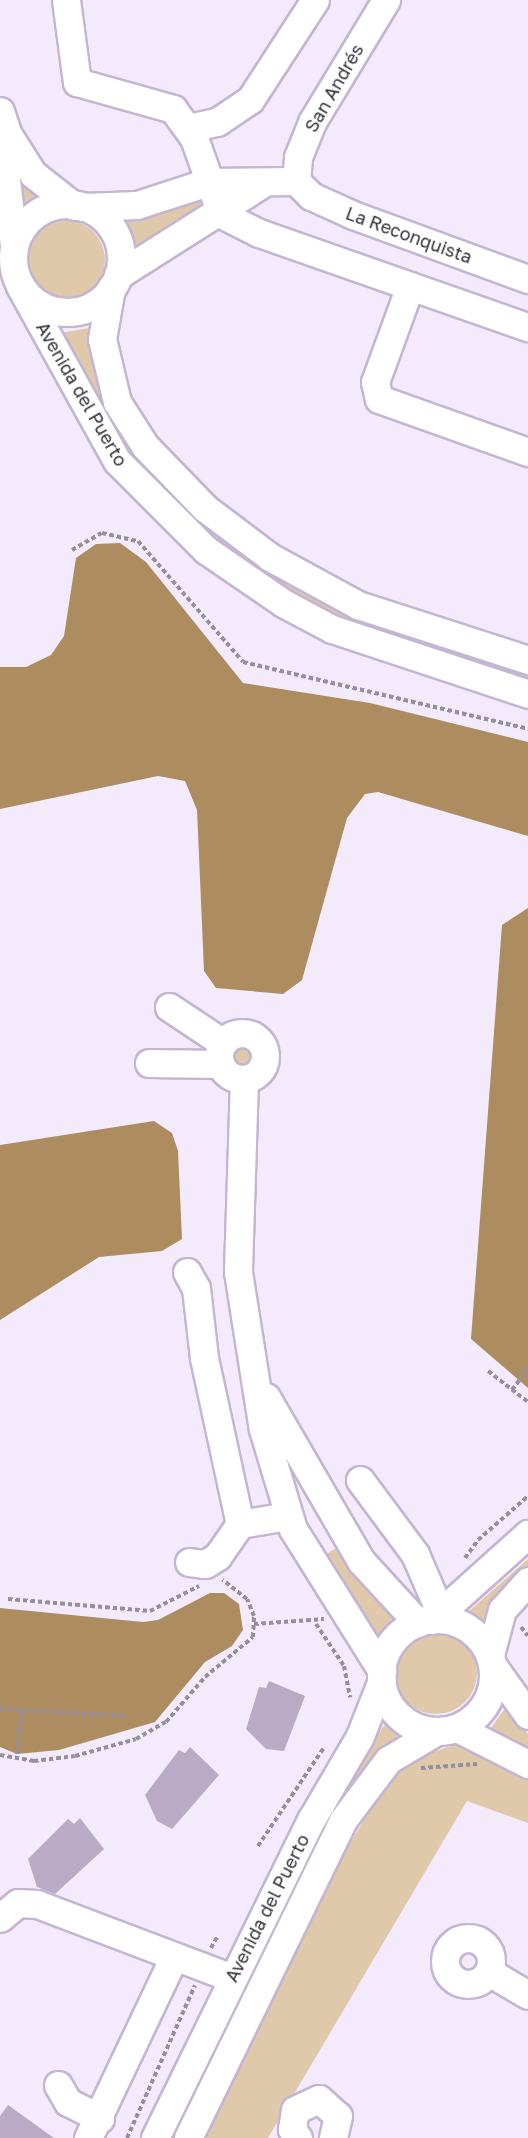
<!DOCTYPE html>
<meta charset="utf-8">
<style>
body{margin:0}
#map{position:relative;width:528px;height:2138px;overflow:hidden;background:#f3ebfc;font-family:"Golos Text",sans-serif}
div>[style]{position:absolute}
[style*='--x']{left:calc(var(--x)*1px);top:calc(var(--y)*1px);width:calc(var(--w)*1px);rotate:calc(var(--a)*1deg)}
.green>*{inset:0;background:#dfc9aa}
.round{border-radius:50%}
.water>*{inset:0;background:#ad8d60}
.building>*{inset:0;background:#b9abc6}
.path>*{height:4px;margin-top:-2px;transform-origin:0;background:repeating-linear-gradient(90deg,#958f9d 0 4.5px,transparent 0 7.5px)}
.roads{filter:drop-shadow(2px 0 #c4b6d2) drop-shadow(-2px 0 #c4b6d2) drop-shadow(0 2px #c4b6d2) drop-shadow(0 -2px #c4b6d2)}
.minor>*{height:27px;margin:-13.5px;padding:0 13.5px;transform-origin:13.5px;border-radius:13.5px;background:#fff}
.minor>.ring{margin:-13.5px;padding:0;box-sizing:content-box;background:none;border:27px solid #fff;border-radius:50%}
span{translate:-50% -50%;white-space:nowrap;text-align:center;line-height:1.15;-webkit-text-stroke:6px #fff;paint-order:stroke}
.street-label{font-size:18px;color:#35303b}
</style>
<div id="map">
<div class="green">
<i style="clip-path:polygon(8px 153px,45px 199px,20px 207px)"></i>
<i style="clip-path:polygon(200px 195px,210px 208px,137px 247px,123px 222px)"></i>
<i class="round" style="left:25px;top:220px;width:80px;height:80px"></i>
<i style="clip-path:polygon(95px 327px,101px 380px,263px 566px,373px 625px,528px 672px,528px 683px,431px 654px,312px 607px,207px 536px,128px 456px,61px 333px)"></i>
<i class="round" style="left:228px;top:1043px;width:26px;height:26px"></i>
<i style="clip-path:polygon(340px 1545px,395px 1615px,375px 1639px,324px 1556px)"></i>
<i style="clip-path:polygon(528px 1559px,528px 1571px,486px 1621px,468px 1612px)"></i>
<i class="round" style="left:395px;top:1632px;width:82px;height:82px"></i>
<i style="clip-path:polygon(506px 1707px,528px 1734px,528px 1752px,491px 1728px)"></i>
<i style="clip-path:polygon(384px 1725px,401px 1738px,180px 2138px,168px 2138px,307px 1851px)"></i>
<i style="clip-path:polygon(458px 1744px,528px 1771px,528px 1823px,467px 1801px,268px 2138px,205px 2138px,320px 1894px,386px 1783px,411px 1759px)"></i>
</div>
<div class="water">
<i style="clip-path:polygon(120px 543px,146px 562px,243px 683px,370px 703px,528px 742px,528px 836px,378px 792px,365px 794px,347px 818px,302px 980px,283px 994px,216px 988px,204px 971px,197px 810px,185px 781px,158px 776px,0 809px,0 667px,26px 667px,51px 655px,64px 636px,76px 558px,96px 544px)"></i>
<i style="clip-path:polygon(528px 908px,528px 1388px,471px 1339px,502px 925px)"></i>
<i style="clip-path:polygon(154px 1121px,172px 1133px,178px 1151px,182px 1239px,162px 1251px,99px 1257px,0 1320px,0 1145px)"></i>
<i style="clip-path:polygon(210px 1593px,224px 1593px,239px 1604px,243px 1630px,232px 1646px,205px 1662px,155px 1722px,59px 1750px,17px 1754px,0 1747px,0 1608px,143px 1622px,158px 1620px)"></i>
</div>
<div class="building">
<i style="clip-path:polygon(269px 1681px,305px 1696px,284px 1751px,266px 1749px,246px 1729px,259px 1687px,266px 1688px)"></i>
<i style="clip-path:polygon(190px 1747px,219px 1775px,172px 1829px,157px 1821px,145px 1795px,179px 1750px,185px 1753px)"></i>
<i style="clip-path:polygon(80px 1818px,104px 1849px,55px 1894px,37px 1887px,28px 1859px,68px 1819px,74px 1824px)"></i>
<i style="clip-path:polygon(8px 2105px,54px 2138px,0 2138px,0 2116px)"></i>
</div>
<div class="path">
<i style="--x:72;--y:550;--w:34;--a:-30"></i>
<i style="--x:102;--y:533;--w:37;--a:13"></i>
<i style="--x:138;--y:541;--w:160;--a:49"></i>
<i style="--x:243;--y:662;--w:293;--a:13.2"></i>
<i style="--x:488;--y:1371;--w:51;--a:37.8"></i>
<i style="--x:512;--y:1390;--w:26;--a:-53"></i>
<i style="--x:465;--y:1558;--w:22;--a:-54"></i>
<i style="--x:478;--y:1540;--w:67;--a:-41.3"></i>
<i style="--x:8;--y:1599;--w:143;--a:4.8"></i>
<i style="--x:150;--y:1611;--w:55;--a:-27"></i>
<i style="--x:254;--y:1624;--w:70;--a:-4.1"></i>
<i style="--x:316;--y:1624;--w:50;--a:56.3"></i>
<i style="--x:344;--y:1666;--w:32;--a:79"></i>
<i style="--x:521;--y:1627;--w:11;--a:52"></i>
<i style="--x:0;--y:1709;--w:128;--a:3.1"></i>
<i style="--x:17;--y:1754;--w:44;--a:-83.5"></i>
<i style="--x:0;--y:1755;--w:35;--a:10"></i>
<i style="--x:34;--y:1761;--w:41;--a:-7"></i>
<i style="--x:75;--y:1756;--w:63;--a:-15.6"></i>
<i style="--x:136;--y:1739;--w:34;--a:-30"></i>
<i style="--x:166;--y:1722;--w:60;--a:-49.1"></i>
<i style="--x:205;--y:1677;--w:62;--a:-39.8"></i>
<i style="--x:253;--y:1637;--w:21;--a:-87"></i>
<i style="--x:254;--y:1616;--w:18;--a:-112"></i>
<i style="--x:247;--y:1599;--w:31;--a:-142"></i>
<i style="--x:421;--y:1768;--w:56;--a:-4.1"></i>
<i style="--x:258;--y:1846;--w:120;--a:-56.2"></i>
<i style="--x:211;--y:1948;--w:13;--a:-61"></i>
<i style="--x:127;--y:2138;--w:167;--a:-66"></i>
</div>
<div class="roads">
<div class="minor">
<i style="--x:66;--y:0;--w:83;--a:82.4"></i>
<i style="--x:77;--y:82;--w:100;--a:15.7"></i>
<i style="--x:173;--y:109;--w:36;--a:54"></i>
<i style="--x:194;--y:138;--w:81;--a:70.4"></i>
<i style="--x:221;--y:214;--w:42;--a:26.6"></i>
<i style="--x:259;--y:233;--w:285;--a:19.3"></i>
<i style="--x:0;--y:111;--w:23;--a:72"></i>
<i style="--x:7;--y:133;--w:49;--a:57.6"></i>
<i style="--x:33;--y:174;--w:52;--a:38"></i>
<i style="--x:188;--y:128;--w:30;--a:-12"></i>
<i style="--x:217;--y:122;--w:40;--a:-34"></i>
<i style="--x:250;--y:100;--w:119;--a:-57"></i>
<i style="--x:0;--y:130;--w:117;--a:83.1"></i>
<i style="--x:296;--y:181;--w:21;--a:45"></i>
<i style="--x:311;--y:196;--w:46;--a:24.3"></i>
<i style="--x:353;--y:215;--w:186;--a:20.1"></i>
<i style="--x:296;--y:181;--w:24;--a:-85"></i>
<i style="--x:298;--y:157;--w:38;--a:-68"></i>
<i style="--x:312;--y:122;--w:143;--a:-58.8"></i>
<i class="ring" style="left:13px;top:204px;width:81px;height:81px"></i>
<i style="--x:83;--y:207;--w:54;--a:-2.1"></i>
<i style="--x:137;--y:205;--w:75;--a:-17.9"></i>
<i style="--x:208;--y:182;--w:88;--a:-0.7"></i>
<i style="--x:118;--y:275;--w:168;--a:-32.4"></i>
<i style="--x:20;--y:286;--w:200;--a:61"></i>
<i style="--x:117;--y:461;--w:126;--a:45"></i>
<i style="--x:206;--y:550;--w:93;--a:34.5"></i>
<i style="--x:283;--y:603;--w:55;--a:28"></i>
<i style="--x:332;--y:629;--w:206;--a:18.3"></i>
<i style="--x:410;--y:286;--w:102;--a:110"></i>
<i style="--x:375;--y:382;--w:17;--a:77"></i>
<i style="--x:379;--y:399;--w:158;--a:19.6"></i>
<i style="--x:111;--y:288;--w:52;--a:100"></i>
<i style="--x:102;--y:339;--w:65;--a:76.6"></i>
<i style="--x:117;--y:402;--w:52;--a:57.5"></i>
<i style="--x:145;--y:446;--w:86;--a:45.9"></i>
<i style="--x:205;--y:508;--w:81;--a:37"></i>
<i style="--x:270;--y:557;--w:100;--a:28.6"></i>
<i style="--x:358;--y:605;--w:179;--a:17.9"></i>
<i style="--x:169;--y:1007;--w:65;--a:33.7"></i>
<i class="ring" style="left:219px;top:1033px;width:19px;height:19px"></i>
<i style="--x:149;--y:1063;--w:71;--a:0.8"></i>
<i style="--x:244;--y:1079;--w:193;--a:91.8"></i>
<i style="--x:238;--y:1272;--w:159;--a:81"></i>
<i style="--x:263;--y:1429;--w:104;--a:73.3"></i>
<i style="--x:293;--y:1529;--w:168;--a:57.9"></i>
<i style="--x:187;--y:1272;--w:18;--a:61"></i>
<i style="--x:196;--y:1288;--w:70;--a:83.5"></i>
<i style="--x:204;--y:1358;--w:170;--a:77.8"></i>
<i style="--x:240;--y:1524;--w:39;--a:125"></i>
<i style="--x:218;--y:1556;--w:15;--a:148"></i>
<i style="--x:205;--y:1564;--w:16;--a:-173"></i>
<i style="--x:266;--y:1397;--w:190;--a:59.9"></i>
<i style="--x:361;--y:1561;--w:84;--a:47.4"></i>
<i style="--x:360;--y:1480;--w:92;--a:53.4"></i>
<i style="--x:415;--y:1554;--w:63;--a:66.7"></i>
<i style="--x:240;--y:1524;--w:49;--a:-9.5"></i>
<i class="ring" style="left:381px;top:1619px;width:85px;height:85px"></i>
<i style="--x:432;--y:1620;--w:129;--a:-41.9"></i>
<i style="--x:490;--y:1655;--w:47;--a:-75.1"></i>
<i style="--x:502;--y:1610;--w:39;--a:-48"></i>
<i style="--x:493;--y:1666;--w:60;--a:54.5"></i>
<i style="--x:457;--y:1728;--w:80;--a:26.9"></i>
<i style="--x:0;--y:1918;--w:23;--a:-40"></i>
<i style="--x:18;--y:1903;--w:19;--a:3"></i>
<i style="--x:37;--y:1904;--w:209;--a:20.8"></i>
<i class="ring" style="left:445px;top:1938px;width:19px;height:19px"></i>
<i style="--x:489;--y:1972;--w:45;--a:30.5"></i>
<i style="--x:58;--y:2085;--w:20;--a:60"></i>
<i style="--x:68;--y:2102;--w:36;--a:27"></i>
<i style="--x:88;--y:2138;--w:200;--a:-64.6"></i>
<i style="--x:155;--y:2138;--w:354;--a:-63.9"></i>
<i style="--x:311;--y:1820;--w:97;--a:-59.7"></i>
<i style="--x:360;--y:1736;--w:60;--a:-68.6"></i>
<i style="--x:188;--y:2138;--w:354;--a:-64"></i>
<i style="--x:343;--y:1820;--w:75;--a:-53.1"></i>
<i style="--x:388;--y:1760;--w:57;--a:-30.6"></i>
<i style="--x:298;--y:2138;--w:11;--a:-124"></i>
<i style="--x:292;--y:2129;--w:19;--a:-81"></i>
<i style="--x:295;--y:2110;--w:26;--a:-25"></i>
<i style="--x:319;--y:2099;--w:25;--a:42"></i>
<i style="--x:338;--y:2116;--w:23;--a:103"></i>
</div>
</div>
<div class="street-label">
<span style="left:334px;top:88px;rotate:-60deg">San Andrés</span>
<span style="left:409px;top:235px;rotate:20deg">La Reconquista</span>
<span style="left:82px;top:394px;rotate:60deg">Avenida del Puerto</span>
<span style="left:267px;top:1908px;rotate:-63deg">Avenida del Puerto</span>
</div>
</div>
